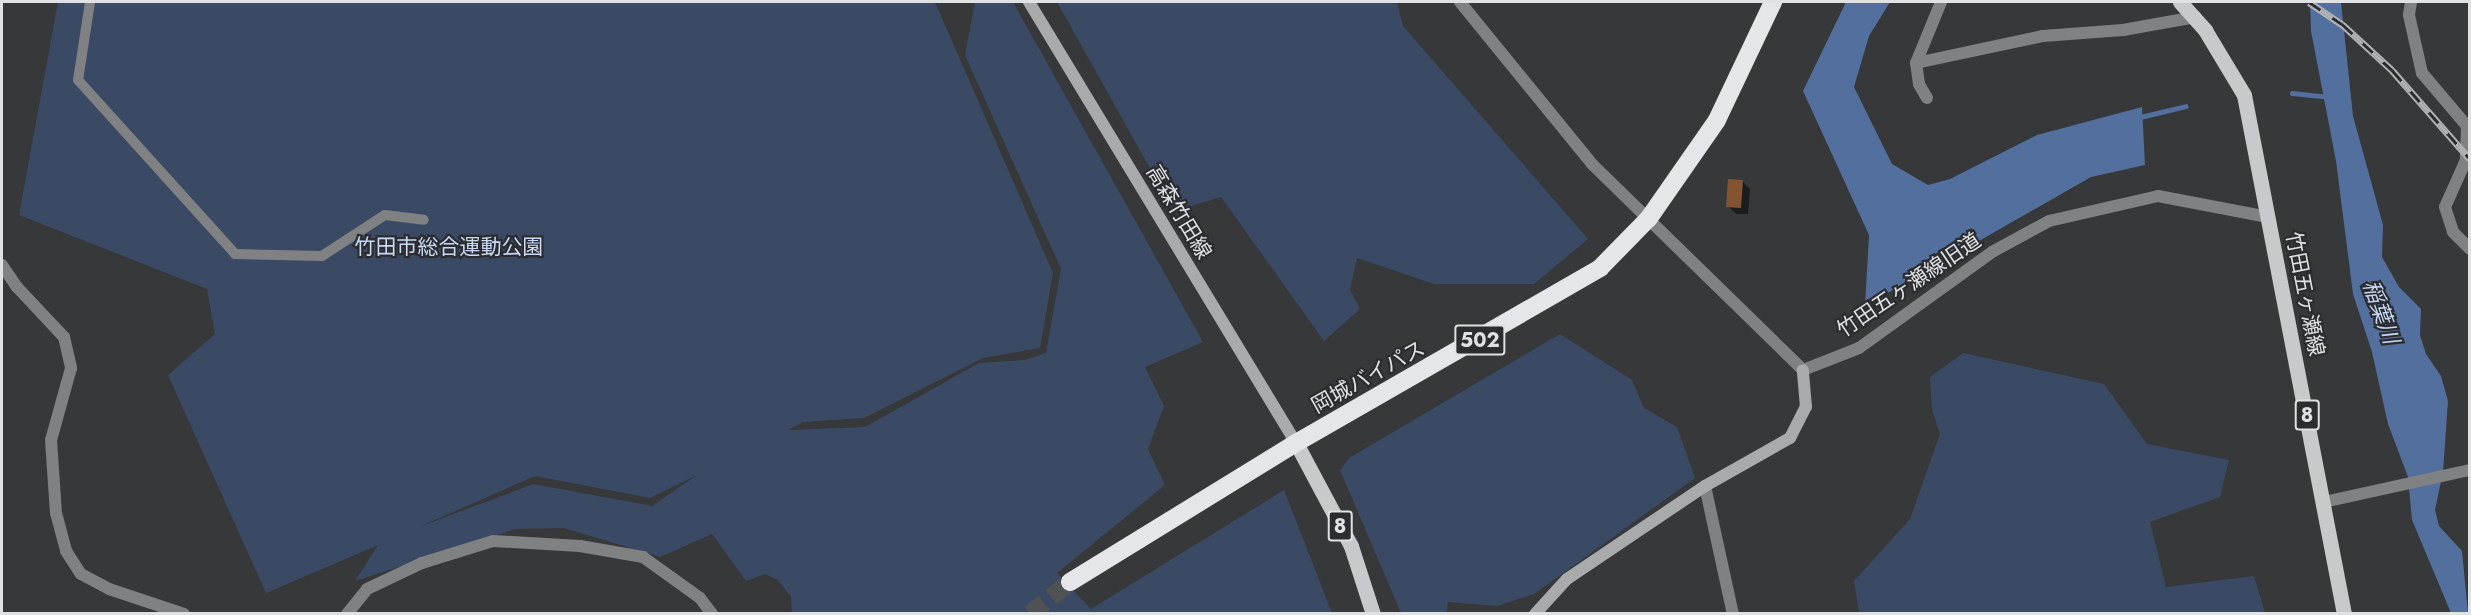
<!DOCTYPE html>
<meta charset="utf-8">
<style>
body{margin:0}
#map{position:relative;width:2471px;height:615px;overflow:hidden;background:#36383a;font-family:Jost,"Noto Sans JP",sans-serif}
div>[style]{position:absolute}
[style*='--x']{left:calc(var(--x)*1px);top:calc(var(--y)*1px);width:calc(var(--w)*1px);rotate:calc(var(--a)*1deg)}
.green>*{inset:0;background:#3a4a65}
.water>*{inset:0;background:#536f9e}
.shadow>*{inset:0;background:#0007}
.stream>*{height:5px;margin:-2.5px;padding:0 2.5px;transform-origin:2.5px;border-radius:2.5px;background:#536f9e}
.building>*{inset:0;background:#845432;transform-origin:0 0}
.highway-tunnel>*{height:18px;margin-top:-9px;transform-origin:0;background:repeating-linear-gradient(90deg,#505153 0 18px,transparent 0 27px)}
.lane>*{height:10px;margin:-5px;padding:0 5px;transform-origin:5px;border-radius:5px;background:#808182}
.street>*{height:12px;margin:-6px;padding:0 6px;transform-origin:6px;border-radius:6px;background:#808182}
.secondary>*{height:12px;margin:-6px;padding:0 6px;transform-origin:6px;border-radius:6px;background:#a9aaac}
.primary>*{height:15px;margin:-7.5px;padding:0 7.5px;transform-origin:7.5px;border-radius:7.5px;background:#c8c9cc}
.highway>*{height:18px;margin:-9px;padding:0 9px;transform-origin:9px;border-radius:9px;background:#e4e6e9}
.rail>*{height:7px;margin-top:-3.5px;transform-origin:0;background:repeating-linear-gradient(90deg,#2c2d30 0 14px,#b2b3b5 0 28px);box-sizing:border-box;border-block:2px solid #b2b3b5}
span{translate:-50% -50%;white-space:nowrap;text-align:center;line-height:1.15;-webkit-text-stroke:4.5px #2c2d30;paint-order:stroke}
.shield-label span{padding:2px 4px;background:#2c2d30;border:2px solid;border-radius:4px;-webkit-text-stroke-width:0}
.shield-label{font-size:20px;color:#e0e1e2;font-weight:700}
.street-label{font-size:21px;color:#e0e1e2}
.park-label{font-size:21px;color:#c7d9f5}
.water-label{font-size:22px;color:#c5d7f4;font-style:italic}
.frame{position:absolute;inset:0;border:3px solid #e0e1e2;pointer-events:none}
</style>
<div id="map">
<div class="green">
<i style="clip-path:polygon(evenodd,58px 2px,935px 2px,1053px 273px,1040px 348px,983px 358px,864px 418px,803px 422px,788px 430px,865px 427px,979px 363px,1025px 360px,1046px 353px,1061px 269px,965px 55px,975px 2px,1013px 2px,1203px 342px,1145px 367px,1164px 406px,1148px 449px,1165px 485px,1057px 573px,1091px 609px,1284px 490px,1332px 613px,792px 613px,791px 597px,778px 580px,765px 574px,746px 581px,712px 534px,660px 557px,564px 528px,515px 529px,355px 581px,378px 545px,266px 593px,168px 375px,215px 334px,207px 289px,19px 215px,58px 2px,697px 475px,652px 506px,533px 484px,419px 527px,535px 476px,650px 498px,697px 475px)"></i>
<i style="clip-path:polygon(1057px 2px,1397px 2px,1403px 26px,1588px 239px,1534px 284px,1434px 284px,1357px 258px,1350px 290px,1360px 309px,1324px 341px,1221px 197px,1188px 207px,1152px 172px)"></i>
<i style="clip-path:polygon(1560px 334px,1632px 380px,1644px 408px,1677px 427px,1695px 478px,1534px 594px,1497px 606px,1448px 602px,1446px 613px,1401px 613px,1340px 470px,1349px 458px)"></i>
<i style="clip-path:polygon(1963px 353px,2104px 384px,2147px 444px,2229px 460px,2220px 497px,2150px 522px,2166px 587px,2254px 576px,2265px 613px,1859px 613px,1854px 581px,1910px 519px,1940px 434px,1932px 410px,1930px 377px)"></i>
</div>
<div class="water">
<i style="clip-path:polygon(1846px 2px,1890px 2px,1869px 36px,1854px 87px,1892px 164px,1928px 185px,1950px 179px,2037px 135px,2142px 107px,2145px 165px,2091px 177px,1865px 306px,1869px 235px,1803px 91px)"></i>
<i style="clip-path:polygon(2310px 2px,2341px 2px,2353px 116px,2383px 225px,2382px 257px,2399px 287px,2421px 309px,2420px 335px,2426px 354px,2441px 376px,2448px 401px,2443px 472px,2435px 510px,2439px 526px,2462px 551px,2468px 613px,2451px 613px,2412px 520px,2408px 477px,2388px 424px,2372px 352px,2353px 294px,2336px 161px,2311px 31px)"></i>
</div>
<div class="shadow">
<i style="clip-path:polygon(1742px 181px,1750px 189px,1748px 214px,1736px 214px,1728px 206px)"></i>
</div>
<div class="stream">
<i style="--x:2292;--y:93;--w:37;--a:6"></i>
<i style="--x:2136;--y:118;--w:51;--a:-13.5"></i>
</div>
<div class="building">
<i style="left:1728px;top:179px;width:15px;height:28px;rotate:4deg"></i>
</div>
<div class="highway-tunnel">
<i style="--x:1030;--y:614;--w:51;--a:-38.7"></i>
</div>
<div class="lane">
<i style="--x:90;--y:2;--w:79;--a:98.7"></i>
<i style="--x:78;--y:80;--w:234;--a:47.9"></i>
<i style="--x:235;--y:254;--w:87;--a:1.3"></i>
<i style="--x:322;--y:256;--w:75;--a:-33.1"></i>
<i style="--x:385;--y:215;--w:39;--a:7"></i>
</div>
<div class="street">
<i style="--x:1460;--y:2;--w:210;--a:50.8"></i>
<i style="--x:1593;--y:165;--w:293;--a:44.3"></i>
<i style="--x:1803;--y:370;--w:60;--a:-21.4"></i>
<i style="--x:1859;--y:348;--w:164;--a:-35.8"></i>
<i style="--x:1992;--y:252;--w:65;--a:-28.5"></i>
<i style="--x:2049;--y:221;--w:112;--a:-12.9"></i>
<i style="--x:2158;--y:196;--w:112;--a:10.8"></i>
<i style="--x:2411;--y:2;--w:13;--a:99"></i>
<i style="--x:2409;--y:15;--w:59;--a:77.4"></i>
<i style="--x:2422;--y:73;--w:70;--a:49.7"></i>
<i style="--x:2467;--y:126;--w:34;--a:92"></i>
<i style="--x:2466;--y:160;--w:51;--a:114.1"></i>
<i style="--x:2445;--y:207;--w:26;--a:72"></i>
<i style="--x:2453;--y:232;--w:24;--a:45"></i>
<i style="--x:1916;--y:63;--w:130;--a:-12"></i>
<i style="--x:2043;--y:36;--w:80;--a:-4.3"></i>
<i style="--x:2123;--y:30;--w:74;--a:-10.1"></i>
<i style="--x:1927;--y:98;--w:16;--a:-120"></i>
<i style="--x:1919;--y:84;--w:21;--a:-98"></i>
<i style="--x:1916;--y:63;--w:66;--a:-67.7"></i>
<i style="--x:2;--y:265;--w:27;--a:56"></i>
<i style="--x:17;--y:287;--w:69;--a:46.8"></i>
<i style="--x:64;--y:337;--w:32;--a:77"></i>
<i style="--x:71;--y:368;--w:75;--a:105.5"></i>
<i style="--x:51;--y:440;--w:73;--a:86.1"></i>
<i style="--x:56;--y:513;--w:39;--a:75"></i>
<i style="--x:66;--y:551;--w:27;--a:57"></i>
<i style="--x:81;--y:574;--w:32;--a:28"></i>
<i style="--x:109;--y:589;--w:79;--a:18.4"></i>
<i style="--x:1705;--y:486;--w:131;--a:77.7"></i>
<i style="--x:2324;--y:502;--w:149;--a:-12.4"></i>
<i style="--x:347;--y:614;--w:32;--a:-51"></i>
<i style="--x:367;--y:589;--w:61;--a:-25.3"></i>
<i style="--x:422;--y:563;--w:74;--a:-17.2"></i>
<i style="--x:493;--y:541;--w:87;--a:3.3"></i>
<i style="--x:580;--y:546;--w:64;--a:9.9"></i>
<i style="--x:643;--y:557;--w:70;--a:35.7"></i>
<i style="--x:700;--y:598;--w:20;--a:53"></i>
</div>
<div class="secondary">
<i style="--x:1029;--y:2;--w:516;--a:58.81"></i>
<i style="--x:1535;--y:614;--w:47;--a:-47.6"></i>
<i style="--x:1567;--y:579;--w:166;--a:-34"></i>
<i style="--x:1705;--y:486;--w:98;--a:-29.5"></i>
<i style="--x:1790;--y:438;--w:35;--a:-63"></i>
<i style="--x:1806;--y:407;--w:37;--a:-95"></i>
</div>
<div class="primary">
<i style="--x:2180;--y:2;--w:38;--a:48"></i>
<i style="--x:2205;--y:30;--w:76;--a:59"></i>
<i style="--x:2244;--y:95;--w:529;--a:79.09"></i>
<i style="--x:1296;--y:443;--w:117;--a:61.9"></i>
<i style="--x:1351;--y:546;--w:71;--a:72.1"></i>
</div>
<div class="highway">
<i style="--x:1070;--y:582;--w:265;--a:-31.6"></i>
<i style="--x:1296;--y:443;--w:351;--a:-29.9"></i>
<i style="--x:1600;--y:268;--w:70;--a:-45.6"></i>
<i style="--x:1649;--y:218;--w:119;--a:-55.2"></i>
<i style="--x:1717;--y:120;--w:131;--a:-64.6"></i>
</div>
<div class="rail">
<i style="--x:2309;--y:2;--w:40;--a:34"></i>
<i style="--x:2342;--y:24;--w:68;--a:42.6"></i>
<i style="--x:2392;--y:70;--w:118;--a:48.8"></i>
</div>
<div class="shield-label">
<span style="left:1480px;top:340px">502</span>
<span style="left:2307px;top:415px">8</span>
<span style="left:1340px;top:526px">8</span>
</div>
<div class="street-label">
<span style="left:1179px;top:212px;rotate:59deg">高森竹田線</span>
<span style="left:1909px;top:285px;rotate:-34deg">竹田五ヶ瀬線旧道</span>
<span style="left:2305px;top:294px;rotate:79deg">竹田五ヶ瀬線</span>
<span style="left:1368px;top:377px;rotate:-29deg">岡城バイパス</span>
</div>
<div class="park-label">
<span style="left:449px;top:247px">竹田市総合運動公園</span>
</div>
<div class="water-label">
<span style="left:2381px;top:312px;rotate:70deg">稲葉川</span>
</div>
<div class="frame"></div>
</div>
